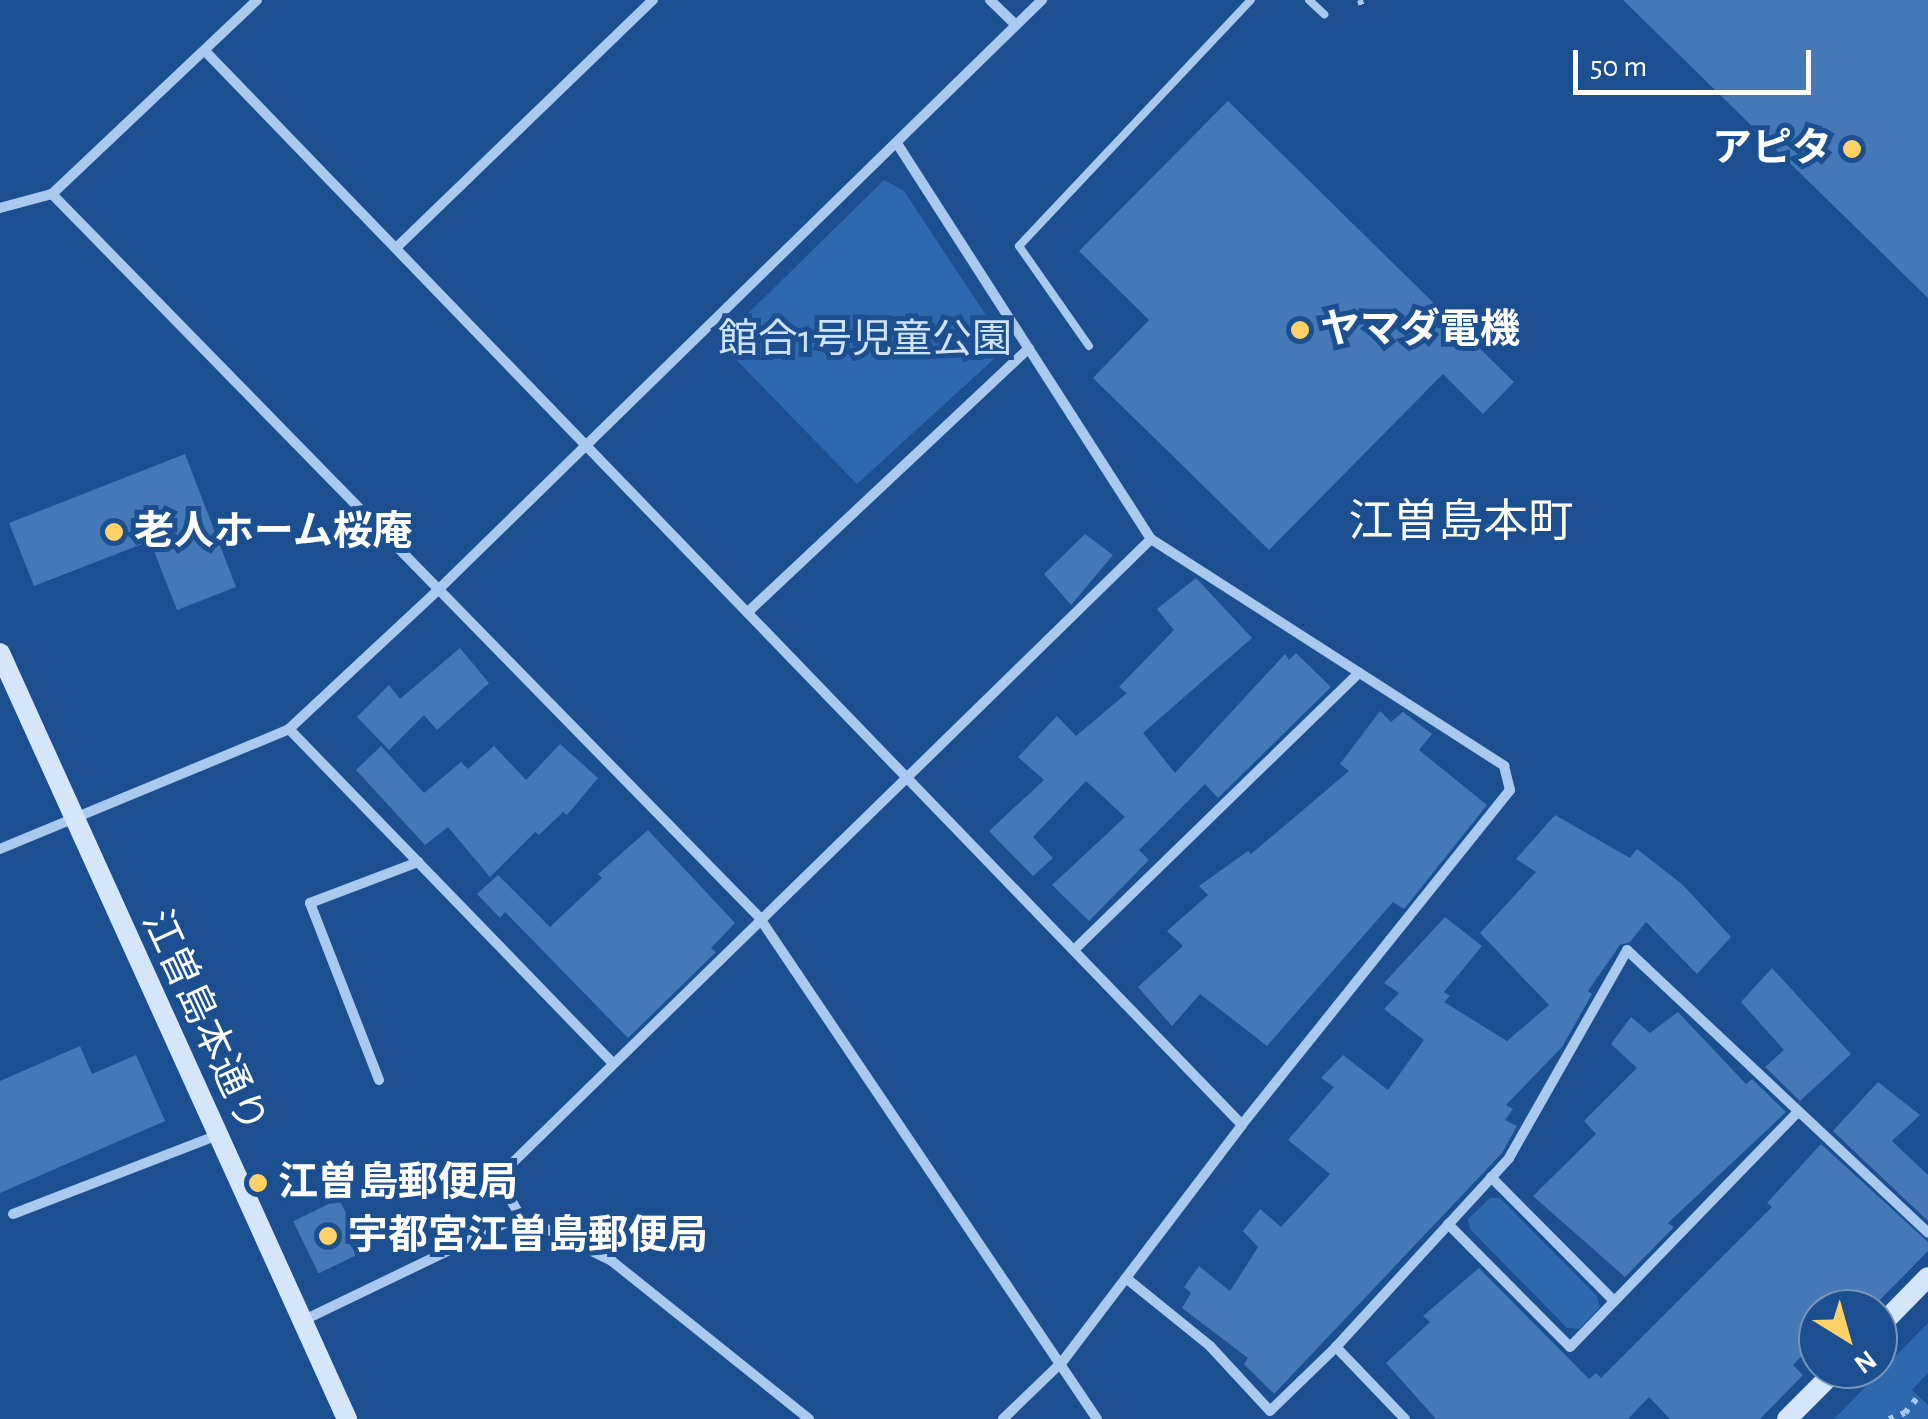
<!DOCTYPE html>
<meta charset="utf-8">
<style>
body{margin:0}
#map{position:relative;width:1928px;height:1419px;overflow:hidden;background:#1b4f8f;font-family:"Alegreya Sans","Noto Sans JP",sans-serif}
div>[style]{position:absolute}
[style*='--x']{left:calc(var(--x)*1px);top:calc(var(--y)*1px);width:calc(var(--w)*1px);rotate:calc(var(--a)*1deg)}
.green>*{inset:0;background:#2e69ad}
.building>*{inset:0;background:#4478b7;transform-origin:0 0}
.path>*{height:6px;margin-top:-3px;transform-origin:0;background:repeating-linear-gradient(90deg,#a9c9ee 0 5px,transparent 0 13px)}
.lane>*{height:8px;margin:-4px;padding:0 4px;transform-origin:4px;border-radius:4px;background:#a9c9ee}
.street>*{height:10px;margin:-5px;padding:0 5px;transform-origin:5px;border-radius:5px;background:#a9c9ee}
.secondary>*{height:20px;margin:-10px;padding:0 10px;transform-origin:10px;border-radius:10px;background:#d6e6fa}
.dots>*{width:28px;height:28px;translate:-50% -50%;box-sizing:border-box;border:5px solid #1b4f8f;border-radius:50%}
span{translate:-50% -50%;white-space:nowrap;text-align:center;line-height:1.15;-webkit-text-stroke:10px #1b4f8f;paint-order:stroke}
.poi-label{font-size:40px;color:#fff;font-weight:700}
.right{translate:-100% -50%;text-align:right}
.left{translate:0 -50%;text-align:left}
.park-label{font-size:40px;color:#cfe3fa}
.street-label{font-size:40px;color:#fff}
.quarter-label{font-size:45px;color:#fff}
.north{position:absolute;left:1798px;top:1289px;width:100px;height:100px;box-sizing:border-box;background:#1b4f8f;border:2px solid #7695bc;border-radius:50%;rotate:143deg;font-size:28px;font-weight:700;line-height:40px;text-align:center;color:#fff}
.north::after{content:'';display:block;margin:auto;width:35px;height:45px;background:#ffd166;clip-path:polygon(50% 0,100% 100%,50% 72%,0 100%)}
.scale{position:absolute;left:1573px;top:50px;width:238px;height:45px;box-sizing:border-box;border:5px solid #fff;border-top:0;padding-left:12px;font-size:30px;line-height:35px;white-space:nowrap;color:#fff;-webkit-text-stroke:8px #1b4f8f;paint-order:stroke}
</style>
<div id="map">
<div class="green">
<i style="clip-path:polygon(884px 180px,904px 191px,999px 335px,994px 359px,857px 484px,719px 342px)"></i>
<i style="clip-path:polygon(1490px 1198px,1500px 1198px,1597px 1296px,1600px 1307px,1579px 1329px,1567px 1328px,1470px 1229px,1468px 1219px)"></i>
<i style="clip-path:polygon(1928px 1323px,1928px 1373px,1912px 1390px,1928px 1405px,1928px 1419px,1834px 1419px)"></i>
</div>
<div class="building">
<i style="clip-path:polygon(1623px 0,1928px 0,1928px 298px)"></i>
<i style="clip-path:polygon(1228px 101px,1514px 382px,1483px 414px,1443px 374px,1269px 550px,1093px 378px,1149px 320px,1079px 251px)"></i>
<i style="clip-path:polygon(185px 454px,236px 587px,177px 610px,150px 541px,34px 586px,9px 523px)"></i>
<i style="clip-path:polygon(1085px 534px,1113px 555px,1071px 605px,1044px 574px)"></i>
<i style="clip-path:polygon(1196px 578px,1252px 638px,1143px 733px,1175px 773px,1285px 654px,1289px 660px,1296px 653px,1331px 687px,1218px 798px,1205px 784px,1139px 850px,1149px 860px,1089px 921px,1052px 885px,1125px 817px,1086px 781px,1033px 837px,1053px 858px,1033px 876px,989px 831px,1044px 780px,1018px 757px,1057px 716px,1076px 736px,1127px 693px,1119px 687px,1174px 630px,1157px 609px)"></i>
<i style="clip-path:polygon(460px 648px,489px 683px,437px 730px,424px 715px,389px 750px,357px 717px,389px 685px,400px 699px)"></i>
<i style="clip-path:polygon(1380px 711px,1391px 722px,1403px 712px,1432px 734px,1419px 750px,1487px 805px,1404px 909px,1393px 902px,1267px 1046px,1200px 994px,1172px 1026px,1138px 987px,1183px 946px,1167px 931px,1208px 895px,1199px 886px,1248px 851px,1251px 854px,1349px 771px,1340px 764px)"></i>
<i style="clip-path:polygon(560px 744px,598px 778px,567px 815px,563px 812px,539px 835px,535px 832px,490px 877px,448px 827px,425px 845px,356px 770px,381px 746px,424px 793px,461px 762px,468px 769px,494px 746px,526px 780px)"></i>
<i style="clip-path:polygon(1555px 815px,1630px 858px,1637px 849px,1683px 885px,1731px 937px,1697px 974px,1646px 922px,1630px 942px,1620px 945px,1588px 991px,1592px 994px,1562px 1047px,1506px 1105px,1513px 1109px,1505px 1120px,1517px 1126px,1502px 1153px,1274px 1394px,1244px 1364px,1248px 1358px,1182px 1308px,1191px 1293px,1184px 1287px,1199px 1266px,1230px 1291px,1258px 1247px,1243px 1231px,1260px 1209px,1281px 1227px,1330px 1174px,1288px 1140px,1334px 1087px,1321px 1078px,1343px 1055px,1388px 1090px,1424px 1040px,1384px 1009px,1399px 993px,1384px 983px,1445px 917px,1482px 946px,1444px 992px,1450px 996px,1444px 1002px,1507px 1041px,1549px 1005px,1480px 933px,1536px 872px,1516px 859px)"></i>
<i style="clip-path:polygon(648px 830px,735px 923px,711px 948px,716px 952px,628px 1038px,505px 912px,500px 918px,477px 894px,498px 875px,550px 927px,602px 878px,598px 874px)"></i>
<i style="clip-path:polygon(1772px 968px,1851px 1054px,1800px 1101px,1765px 1067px,1784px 1050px,1741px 1002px)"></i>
<i style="clip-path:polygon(1678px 1012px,1746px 1084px,1752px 1079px,1786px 1112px,1668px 1223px,1674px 1227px,1625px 1277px,1533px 1196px,1596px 1134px,1584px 1121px,1637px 1068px,1611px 1044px,1631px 1017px,1650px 1033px)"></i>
<i style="clip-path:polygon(80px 1046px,92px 1074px,136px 1055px,165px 1121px,0 1193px,0 1081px)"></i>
<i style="clip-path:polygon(1878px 1082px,1920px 1115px,1892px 1141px,1928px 1175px,1928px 1221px,1833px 1131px)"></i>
<i style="clip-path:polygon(1821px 1144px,1928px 1242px,1928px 1251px,1871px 1309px,1818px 1309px,1818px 1339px,1793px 1365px,1803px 1375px,1760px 1419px,1670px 1419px,1649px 1397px,1628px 1419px,1436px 1419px,1386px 1363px,1430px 1322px,1423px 1316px,1479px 1268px,1589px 1379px,1596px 1373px,1601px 1378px,1772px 1207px,1767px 1203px)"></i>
<i style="left:339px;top:1199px;width:58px;height:51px;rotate:64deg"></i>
</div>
<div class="path">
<i style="--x:1360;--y:0;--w:7;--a:74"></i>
<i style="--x:1889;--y:1419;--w:17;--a:-21"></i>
<i style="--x:1905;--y:1413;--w:22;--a:-51"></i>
</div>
<div class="lane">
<i style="--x:1309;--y:0;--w:21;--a:43"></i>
<i style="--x:1089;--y:346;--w:122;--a:-125"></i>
<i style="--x:1019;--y:246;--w:338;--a:-46.7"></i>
</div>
<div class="street">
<i style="--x:990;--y:0;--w:35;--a:44"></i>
<i style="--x:205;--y:51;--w:1493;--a:46"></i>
<i style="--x:898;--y:145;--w:468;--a:57.3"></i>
<i style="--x:1151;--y:539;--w:420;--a:32.7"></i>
<i style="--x:1504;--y:766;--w:25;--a:76"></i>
<i style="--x:1510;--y:790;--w:429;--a:128.7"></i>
<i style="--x:1242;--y:1125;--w:298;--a:127.2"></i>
<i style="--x:1062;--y:1362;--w:82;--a:136"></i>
<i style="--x:52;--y:194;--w:1011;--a:45.64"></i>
<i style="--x:759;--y:917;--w:605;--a:56.05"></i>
<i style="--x:0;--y:208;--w:54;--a:-15.1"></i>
<i style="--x:52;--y:194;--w:282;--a:-43.4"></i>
<i style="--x:397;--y:247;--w:356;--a:-44"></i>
<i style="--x:749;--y:611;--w:384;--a:-43.2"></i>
<i style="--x:289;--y:729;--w:465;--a:45.9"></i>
<i style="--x:0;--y:849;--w:313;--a:-22.5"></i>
<i style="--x:289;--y:729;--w:207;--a:-43"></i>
<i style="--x:440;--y:588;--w:842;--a:-44.33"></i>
<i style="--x:1076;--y:948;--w:395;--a:-44.2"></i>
<i style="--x:379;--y:1080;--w:190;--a:-111.3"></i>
<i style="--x:310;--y:903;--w:116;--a:-20.8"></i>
<i style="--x:1491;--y:1177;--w:175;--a:45.2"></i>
<i style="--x:13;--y:1214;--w:220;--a:-21.1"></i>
<i style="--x:1448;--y:1224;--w:173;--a:45.2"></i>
<i style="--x:1570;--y:1347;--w:327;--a:-45.9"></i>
<i style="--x:1126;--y:1278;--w:108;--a:39"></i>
<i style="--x:1210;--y:1346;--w:88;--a:47.3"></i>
<i style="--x:1270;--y:1411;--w:92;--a:-44.1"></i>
<i style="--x:302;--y:1321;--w:242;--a:-25.7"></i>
<i style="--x:809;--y:1419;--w:253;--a:-141.3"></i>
<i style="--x:612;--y:1261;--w:102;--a:-153.9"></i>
<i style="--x:520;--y:1216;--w:45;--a:-119.4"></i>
<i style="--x:498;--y:1177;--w:913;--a:-44.33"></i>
<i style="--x:1405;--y:1419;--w:100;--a:-133.8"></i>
<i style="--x:1336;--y:1347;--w:256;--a:-47.5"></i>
<i style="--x:1509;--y:1158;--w:239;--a:-60.4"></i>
<i style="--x:1627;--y:950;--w:413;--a:43.2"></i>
</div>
<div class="secondary">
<i style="--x:0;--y:653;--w:841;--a:65.63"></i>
<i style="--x:1878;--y:1328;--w:71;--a:-45.6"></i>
<i style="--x:1787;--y:1419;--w:71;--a:-45"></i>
</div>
<div class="dots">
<i style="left:1852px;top:149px;background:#ffd166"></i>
<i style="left:1300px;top:330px;background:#ffd166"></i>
<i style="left:114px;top:532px;background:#ffd166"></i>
<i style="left:258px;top:1183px;background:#ffd166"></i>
<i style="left:328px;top:1236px;background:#ffd166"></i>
</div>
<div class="poi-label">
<span class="right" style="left:1832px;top:149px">アピタ</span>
<span class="left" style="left:1320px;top:330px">ヤマダ電機</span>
<span class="left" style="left:134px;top:532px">老人ホーム桜庵</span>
<span class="left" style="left:278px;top:1183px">江曽島郵便局</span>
<span class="left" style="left:348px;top:1236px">宇都宮江曽島郵便局</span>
</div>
<div class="park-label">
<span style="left:865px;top:340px">館合1号児童公園</span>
</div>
<div class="street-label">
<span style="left:204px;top:1022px;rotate:65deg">江曽島本通り</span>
</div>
<div class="quarter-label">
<span style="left:1461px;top:523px">江曽島本町</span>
</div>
<div class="north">N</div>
<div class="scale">50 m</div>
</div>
